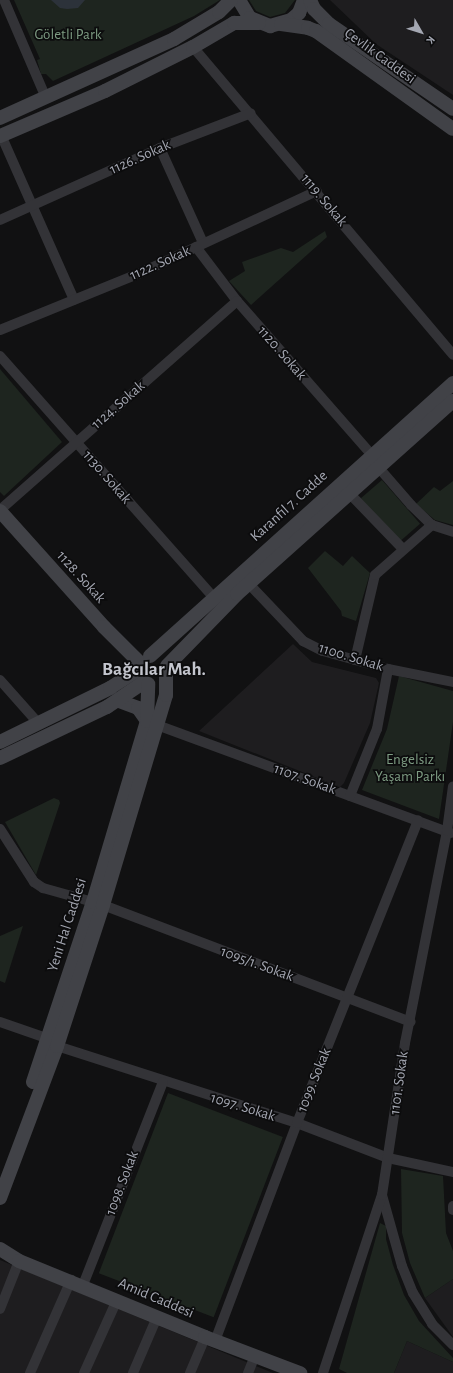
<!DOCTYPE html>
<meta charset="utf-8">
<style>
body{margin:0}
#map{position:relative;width:453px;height:1373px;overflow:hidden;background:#111112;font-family:"Alegreya Sans",sans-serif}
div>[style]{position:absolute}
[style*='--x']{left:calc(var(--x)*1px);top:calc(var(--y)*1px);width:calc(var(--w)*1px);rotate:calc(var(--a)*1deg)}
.built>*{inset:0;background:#1e1d1f}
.green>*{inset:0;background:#1e251f;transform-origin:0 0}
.water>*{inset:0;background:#2c323a}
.street>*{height:10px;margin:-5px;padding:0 5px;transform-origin:5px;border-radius:5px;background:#333337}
.secondary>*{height:14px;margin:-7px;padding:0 7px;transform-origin:7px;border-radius:7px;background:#414247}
span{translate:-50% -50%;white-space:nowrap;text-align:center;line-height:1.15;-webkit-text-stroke:3.5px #0c0c0d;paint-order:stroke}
.park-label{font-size:15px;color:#7d9b82}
.street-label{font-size:15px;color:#a4a7b2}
.district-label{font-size:19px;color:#c4c6ce;font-weight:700}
.north{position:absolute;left:401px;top:12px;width:40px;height:40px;-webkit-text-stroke:3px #0c0c0d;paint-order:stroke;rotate:129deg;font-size:11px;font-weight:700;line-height:16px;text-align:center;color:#a4a7b2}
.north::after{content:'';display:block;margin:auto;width:14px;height:18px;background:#a4a7b2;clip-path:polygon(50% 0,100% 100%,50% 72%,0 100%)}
</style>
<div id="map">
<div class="built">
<i style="clip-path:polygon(330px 0,453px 0,453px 95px,376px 44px)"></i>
<i style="clip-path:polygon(293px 644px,312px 662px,376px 678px,379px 683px,370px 723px,344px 783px,340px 787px,199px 731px)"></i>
<i style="clip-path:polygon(0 1260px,273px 1373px,0 1373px)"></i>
<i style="clip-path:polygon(453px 1279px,453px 1337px,425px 1298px)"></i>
<i style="clip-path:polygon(407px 1341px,453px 1362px,453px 1373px,394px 1373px)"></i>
</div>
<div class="green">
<i style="clip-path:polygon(14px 0,220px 0,194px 16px,53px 81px,46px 74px,41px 74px,37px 60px,40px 59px)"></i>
<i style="clip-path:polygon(249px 0,295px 0,285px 13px,270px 17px,256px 11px)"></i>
<i style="clip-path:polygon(325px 231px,327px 237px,251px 305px,229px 281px,245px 271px,242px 262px,281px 248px,293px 252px)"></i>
<i style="clip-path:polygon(0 369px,62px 442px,4px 496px,0 492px)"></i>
<i style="left:382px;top:480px;width:58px;height:28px;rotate:49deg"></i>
<i style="clip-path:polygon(453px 481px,453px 525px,435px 520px,416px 504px,434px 487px,440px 491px)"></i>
<i style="clip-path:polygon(325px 551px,343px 566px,352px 556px,370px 573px,356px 621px,342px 616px,341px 611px,308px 568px)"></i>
<i style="clip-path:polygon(399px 676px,453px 691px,453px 722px,439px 819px,362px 790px,387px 729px)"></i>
<i style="clip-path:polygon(54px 798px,59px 800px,60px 803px,36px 875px,5px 822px)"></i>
<i style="clip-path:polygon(23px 926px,5px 983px,0 981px,0 936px)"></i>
<i style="left:168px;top:1093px;width:123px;height:193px;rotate:21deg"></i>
<i style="clip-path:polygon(401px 1169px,443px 1176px,446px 1233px,453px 1251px,453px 1279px,425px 1298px,410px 1263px,402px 1233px)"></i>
<i style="clip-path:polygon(380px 1223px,386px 1226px,386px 1239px,393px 1265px,404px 1295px,419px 1321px,453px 1358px,453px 1362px,407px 1341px,394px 1373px,347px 1373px,339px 1369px)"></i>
</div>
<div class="water">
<i style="clip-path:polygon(51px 0,85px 0,78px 8px,67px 9px,60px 8px)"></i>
</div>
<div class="street">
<i style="--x:4;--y:0;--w:107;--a:66.8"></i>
<i style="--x:193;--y:47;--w:403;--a:49.8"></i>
<i style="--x:1;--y:135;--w:180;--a:66.1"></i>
<i style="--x:160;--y:148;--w:104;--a:65.6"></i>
<i style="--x:0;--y:220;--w:175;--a:-24.2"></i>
<i style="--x:160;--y:148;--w:97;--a:-21"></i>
<i style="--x:196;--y:247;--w:68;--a:52.8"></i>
<i style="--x:237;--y:301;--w:205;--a:48.8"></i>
<i style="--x:0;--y:330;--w:149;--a:-22.1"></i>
<i style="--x:138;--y:274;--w:197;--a:-24.9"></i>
<i style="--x:0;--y:356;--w:323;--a:48.5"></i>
<i style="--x:379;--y:468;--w:49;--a:49.1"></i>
<i style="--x:411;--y:505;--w:29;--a:44"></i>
<i style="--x:432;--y:525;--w:22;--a:18"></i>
<i style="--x:350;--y:494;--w:76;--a:46.1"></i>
<i style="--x:0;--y:510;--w:316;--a:-41.4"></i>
<i style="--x:249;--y:584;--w:79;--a:46.5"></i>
<i style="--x:303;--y:641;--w:22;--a:27"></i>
<i style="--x:323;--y:651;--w:67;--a:15.5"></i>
<i style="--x:388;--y:669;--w:66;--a:11.3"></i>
<i style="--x:355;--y:660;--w:87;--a:-76.8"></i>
<i style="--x:375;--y:575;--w:76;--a:-41.3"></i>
<i style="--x:0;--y:680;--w:59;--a:48.4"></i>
<i style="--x:157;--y:725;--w:313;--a:20.2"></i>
<i style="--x:350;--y:796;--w:72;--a:-68.1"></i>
<i style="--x:377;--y:729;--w:61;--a:-79.6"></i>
<i style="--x:0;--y:829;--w:63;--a:57.3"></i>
<i style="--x:34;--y:882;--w:11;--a:34"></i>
<i style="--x:43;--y:888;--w:52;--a:15.6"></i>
<i style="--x:103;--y:905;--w:329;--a:20.8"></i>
<i style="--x:0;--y:1022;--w:52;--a:19.1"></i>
<i style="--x:49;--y:1039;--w:11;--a:41"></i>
<i style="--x:57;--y:1046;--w:252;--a:17.8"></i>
<i style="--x:297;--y:1123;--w:97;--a:21"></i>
<i style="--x:388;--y:1158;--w:66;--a:12.2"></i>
<i style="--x:382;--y:1195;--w:74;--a:74.3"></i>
<i style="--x:402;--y:1266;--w:29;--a:68"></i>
<i style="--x:413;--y:1293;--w:36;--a:58"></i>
<i style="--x:432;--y:1324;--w:30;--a:45"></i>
<i style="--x:453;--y:1206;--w:4;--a:90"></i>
<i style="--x:83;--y:1285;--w:218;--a:-68.5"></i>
<i style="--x:0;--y:1309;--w:52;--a:-68.4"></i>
<i style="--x:215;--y:1341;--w:233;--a:-69.4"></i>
<i style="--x:297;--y:1123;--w:326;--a:-68.2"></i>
<i style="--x:30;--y:1373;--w:102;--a:-66.2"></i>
<i style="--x:84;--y:1373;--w:80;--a:-65.7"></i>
<i style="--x:133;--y:1373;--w:61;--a:-66.8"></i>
<i style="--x:190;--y:1373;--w:39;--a:-67"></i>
<i style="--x:248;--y:1373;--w:18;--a:-68"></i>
<i style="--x:323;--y:1373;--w:188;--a:-71.7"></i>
<i style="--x:382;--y:1195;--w:154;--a:-81.4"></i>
<i style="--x:405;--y:1043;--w:216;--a:-78.8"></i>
<i style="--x:447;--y:831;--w:45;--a:-82.4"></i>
</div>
<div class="secondary">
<i style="--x:239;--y:0;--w:21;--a:59"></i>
<i style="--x:250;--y:18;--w:22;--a:22"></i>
<i style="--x:270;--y:26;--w:22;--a:-16"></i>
<i style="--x:291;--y:20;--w:11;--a:-41"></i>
<i style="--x:299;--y:13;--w:14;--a:-69"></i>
<i style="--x:310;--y:0;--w:10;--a:66"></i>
<i style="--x:314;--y:9;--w:21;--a:45"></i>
<i style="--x:329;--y:24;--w:150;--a:34.4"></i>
<i style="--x:281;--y:24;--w:27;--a:8"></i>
<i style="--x:308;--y:28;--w:9;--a:21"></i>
<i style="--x:316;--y:31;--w:168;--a:35.6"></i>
<i style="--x:0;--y:118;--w:191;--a:-24.4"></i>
<i style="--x:174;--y:39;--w:52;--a:-31"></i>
<i style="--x:219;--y:12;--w:17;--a:-45"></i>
<i style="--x:0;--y:136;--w:114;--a:-23.2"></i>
<i style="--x:105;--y:91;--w:98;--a:-26.6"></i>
<i style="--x:193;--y:47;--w:48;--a:-30.3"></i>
<i style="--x:234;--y:23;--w:25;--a:0"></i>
<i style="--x:0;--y:511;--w:156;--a:48.1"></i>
<i style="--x:104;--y:627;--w:51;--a:45"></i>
<i style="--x:150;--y:656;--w:408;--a:-42"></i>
<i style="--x:167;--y:666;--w:100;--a:-45.8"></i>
<i style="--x:237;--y:594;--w:290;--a:-41.8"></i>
<i style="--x:119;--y:701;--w:20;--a:20"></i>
<i style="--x:138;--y:708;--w:16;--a:55"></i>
<i style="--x:0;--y:742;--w:123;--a:-26.1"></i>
<i style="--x:110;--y:688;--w:33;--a:-33"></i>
<i style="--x:0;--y:758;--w:119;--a:-25.5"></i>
<i style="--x:107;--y:707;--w:45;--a:-34"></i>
<i style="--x:33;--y:1082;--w:190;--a:-71.6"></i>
<i style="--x:93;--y:902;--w:189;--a:-73.4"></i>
<i style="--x:147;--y:721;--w:37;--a:-88"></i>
<i style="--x:0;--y:1198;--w:162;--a:-69.4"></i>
<i style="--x:57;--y:1046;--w:148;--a:-71.9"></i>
<i style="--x:103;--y:905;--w:219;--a:-73.3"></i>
<i style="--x:166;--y:695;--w:19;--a:-90"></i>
<i style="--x:0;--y:1249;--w:22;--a:32"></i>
<i style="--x:19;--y:1261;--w:201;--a:22.2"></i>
<i style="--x:205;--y:1337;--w:102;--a:20.8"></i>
</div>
<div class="park-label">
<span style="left:68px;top:35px">Göletli Park</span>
<span style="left:410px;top:768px">Engelsiz<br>Yaşam Parkı</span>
</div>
<div class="street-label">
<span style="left:380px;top:56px;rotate:36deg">Çevlik Caddesi</span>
<span style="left:140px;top:157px;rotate:-24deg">1126. Sokak</span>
<span style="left:324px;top:200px;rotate:50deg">1119. Sokak</span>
<span style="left:160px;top:263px;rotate:-24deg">1122. Sokak</span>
<span style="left:282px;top:353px;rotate:49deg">1120. Sokak</span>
<span style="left:118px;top:405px;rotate:-41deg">1124. Sokak</span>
<span style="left:107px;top:477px;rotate:49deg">1130. Sokak</span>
<span style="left:289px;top:506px;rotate:-42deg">Karanfil 7. Cadde</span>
<span style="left:81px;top:577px;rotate:48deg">1128. Sokak</span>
<span style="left:351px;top:657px;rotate:17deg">1100. Sokak</span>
<span style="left:305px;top:779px;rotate:20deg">1107. Sokak</span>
<span style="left:67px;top:925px;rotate:-72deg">Yeni Hal Caddesi</span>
<span style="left:257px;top:964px;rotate:20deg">1095/1. Sokak</span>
<span style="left:314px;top:1080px;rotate:-68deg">1099. Sokak</span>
<span style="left:399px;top:1083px;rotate:-82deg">1101. Sokak</span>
<span style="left:243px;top:1107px;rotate:17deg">1097. Sokak</span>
<span style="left:122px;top:1183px;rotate:-69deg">1098. Sokak</span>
<span style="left:156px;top:1298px;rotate:23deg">Amid Caddesi</span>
</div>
<div class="district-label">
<span style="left:154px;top:670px">Bağcılar Mah.</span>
</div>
<div class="north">K</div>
</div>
